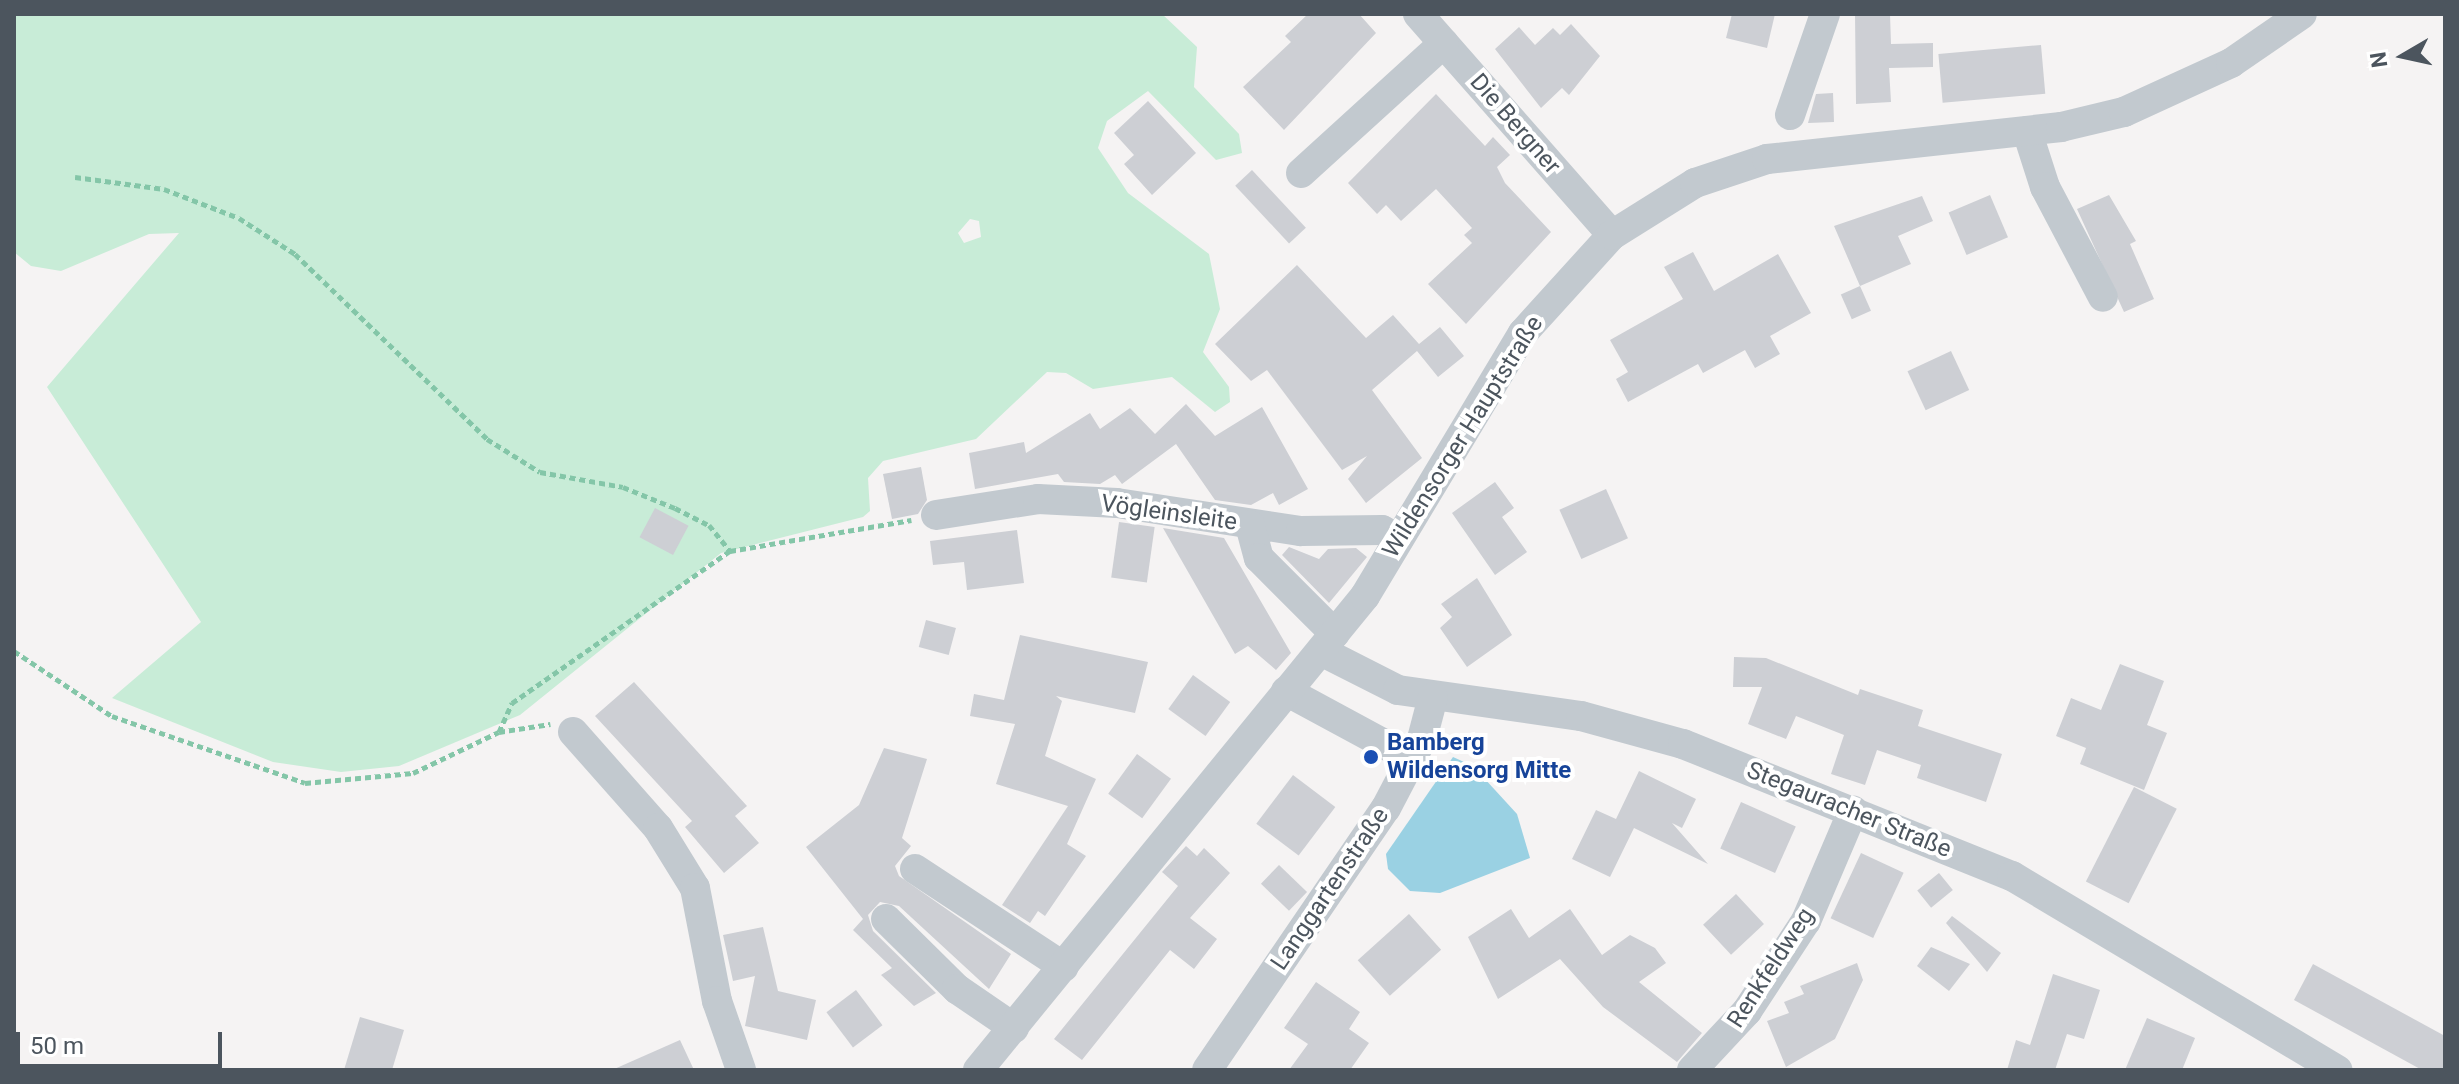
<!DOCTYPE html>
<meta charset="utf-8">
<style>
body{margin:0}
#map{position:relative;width:2459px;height:1084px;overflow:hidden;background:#f5f3f3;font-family:Roboto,sans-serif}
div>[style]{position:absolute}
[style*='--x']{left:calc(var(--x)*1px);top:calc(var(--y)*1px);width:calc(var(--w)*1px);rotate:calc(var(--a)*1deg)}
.green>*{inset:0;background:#c8ecd7}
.water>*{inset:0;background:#9ad1e3}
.building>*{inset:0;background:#cdcfd4;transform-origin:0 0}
.path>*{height:5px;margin-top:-2.5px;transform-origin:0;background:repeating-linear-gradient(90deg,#84c6a8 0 6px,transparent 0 10px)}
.minor>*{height:30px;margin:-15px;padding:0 15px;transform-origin:15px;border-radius:15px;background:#c2c9cf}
.dots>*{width:22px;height:22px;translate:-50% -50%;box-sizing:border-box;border:4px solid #fff;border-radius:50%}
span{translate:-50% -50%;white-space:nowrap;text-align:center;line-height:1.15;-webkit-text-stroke:8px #fff;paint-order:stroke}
.street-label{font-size:24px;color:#4c555e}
.transit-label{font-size:24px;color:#164399;font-weight:700}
.left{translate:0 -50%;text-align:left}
.frame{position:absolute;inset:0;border:16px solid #4c555e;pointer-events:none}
.north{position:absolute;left:2363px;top:16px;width:80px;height:80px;-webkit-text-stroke:6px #fff;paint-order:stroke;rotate:261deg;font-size:22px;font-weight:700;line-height:32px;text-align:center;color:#4c555e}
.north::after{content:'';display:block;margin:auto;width:28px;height:36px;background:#4c555e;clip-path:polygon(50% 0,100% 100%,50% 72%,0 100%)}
.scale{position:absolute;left:16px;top:1032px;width:206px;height:36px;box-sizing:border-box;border:4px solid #4c555e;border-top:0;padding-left:10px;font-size:24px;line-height:28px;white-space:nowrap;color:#4c555e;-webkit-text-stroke:6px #fff;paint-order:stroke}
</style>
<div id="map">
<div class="green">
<i style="clip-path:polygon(evenodd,14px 14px,1162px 14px,1197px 47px,1194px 87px,1239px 134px,1242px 153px,1216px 160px,1148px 91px,1107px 121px,1098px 148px,1128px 193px,1209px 254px,1220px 309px,1203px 352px,1229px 387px,1230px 402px,1215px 412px,1172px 377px,1093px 389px,1066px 373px,1047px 372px,976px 439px,883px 461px,868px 478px,870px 511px,863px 517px,721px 553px,520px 715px,399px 766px,341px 772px,273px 762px,112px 698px,201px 622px,47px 387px,179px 233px,149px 234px,61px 271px,31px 266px,14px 252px,14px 14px,970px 219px,979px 221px,981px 237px,964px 243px,958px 233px,970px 219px)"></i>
</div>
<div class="water">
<i style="clip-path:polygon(1453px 757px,1473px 766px,1517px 814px,1530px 858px,1440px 893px,1410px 891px,1388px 869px,1386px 854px)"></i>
</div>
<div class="building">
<i style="clip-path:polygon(1308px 14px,1359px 14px,1376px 33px,1284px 130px,1243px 87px,1291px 42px,1285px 36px)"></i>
<i style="clip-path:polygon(1732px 14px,1775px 14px,1767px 48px,1726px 38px)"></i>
<i style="clip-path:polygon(1855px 14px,1890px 14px,1891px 44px,1933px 43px,1933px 67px,1889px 68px,1891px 102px,1856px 104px)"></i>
<i style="clip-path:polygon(1571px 24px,1600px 56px,1569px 95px,1562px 88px,1541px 108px,1495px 49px,1519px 27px,1535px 45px,1553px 28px,1560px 35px)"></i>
<i style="left:2041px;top:45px;width:49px;height:103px;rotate:85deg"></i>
<i style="clip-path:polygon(1833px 93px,1834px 122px,1808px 123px,1816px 94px)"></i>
<i style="clip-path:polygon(1436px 94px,1485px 146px,1493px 137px,1510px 155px,1497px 167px,1505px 183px,1551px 232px,1466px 324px,1428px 284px,1472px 243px,1464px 235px,1472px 228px,1436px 189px,1401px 221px,1386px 205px,1377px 214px,1348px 183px)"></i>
<i style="clip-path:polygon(1148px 101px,1196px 153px,1152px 195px,1124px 164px,1134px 155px,1114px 133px)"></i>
<i style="left:1252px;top:170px;width:79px;height:23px;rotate:47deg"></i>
<i style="left:1990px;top:195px;width:46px;height:45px;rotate:67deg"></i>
<i style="clip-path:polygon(2109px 195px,2136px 241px,2130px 244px,2154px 299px,2124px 312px,2077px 209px)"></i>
<i style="clip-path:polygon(1922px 196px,1933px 221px,1898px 236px,1911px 264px,1860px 286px,1834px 226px)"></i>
<i style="clip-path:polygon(1693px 252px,1714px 291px,1778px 254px,1811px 313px,1770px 336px,1780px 354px,1755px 368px,1745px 350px,1703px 373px,1698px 364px,1628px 402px,1616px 379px,1628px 372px,1610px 340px,1683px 299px,1664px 267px)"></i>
<i style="clip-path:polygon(1297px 265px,1366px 338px,1393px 315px,1419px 344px,1440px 327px,1464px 356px,1438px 377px,1417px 351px,1372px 390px,1422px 458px,1366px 503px,1348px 479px,1367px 456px,1342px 470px,1267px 370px,1251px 381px,1215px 344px)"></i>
<i style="left:1860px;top:286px;width:27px;height:21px;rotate:66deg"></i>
<i style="left:1951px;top:351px;width:43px;height:48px;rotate:65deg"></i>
<i style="clip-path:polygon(1186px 404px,1215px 436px,1262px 407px,1308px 489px,1279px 505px,1273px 493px,1251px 505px,1215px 500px,1176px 444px,1122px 484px,1115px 475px,1100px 484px,1064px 482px,1058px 474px,975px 489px,969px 453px,1024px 442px,1026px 453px,1090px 413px,1100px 429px,1130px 408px,1155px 434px)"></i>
<i style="clip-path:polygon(921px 467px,927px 500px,918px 514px,892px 519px,883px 474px)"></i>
<i style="clip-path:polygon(1495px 482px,1514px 508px,1502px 517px,1527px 552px,1495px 575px,1452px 513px)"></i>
<i style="left:1606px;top:489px;width:54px;height:51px;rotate:66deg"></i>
<i style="left:655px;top:508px;width:38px;height:33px;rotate:28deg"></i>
<i style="left:1119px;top:522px;width:36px;height:56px;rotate:8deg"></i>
<i style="clip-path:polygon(1163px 528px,1224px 538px,1291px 653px,1276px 670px,1248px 646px,1235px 654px)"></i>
<i style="clip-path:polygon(1017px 530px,1024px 583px,967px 590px,964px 562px,933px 565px,930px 541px)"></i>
<i style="clip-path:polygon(1289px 547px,1319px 559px,1328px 549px,1356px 548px,1367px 557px,1329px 603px,1282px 555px)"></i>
<i style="clip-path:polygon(1477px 578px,1512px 635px,1467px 667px,1440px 628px,1452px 617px,1441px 604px)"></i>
<i style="left:926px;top:620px;width:31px;height:28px;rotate:15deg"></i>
<i style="clip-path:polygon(1020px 635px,1148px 662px,1135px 713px,1056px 696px,1062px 701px,1045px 756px,1096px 779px,1067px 844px,1086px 856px,1045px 916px,1038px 911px,1030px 923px,1002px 905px,1068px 806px,996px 784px,1015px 724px,970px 716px,974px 694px,1004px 700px)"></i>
<i style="clip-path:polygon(1734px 657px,1766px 658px,1858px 695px,1860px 689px,1923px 710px,1918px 726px,2002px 754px,1986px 802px,1917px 778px,1921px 765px,1877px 750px,1865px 785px,1831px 774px,1844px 735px,1796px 716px,1786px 739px,1748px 724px,1762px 687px,1733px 687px)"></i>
<i style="clip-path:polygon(2120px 664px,2164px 681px,2147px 725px,2167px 733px,2144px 790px,2080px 764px,2086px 748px,2056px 736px,2071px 698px,2101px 710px)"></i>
<i style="left:1193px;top:675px;width:46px;height:42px;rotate:36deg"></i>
<i style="clip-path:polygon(634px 682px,747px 806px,735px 816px,759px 843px,724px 873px,685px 827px,692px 821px,595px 716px)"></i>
<i style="clip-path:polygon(884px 748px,927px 759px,902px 838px,911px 846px,895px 866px,899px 876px,1011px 954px,989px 989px,899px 906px,880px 902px,868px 915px,873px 931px,936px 993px,914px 1006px,881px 975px,892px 968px,853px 930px,863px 919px,806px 847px,859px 805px)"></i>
<i style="left:1137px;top:754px;width:42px;height:49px;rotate:36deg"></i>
<i style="clip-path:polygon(1639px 771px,1696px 799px,1682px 828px,1672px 823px,1708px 864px,1634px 828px,1610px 877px,1572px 859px,1596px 810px,1616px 819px)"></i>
<i style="left:1293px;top:775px;width:53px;height:61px;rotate:37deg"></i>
<i style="left:2134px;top:787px;width:48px;height:106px;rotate:27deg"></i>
<i style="left:1741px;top:802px;width:60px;height:51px;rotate:24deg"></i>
<i style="clip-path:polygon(1186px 846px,1197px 856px,1204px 848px,1230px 873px,1190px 918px,1217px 939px,1194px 969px,1170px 950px,1082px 1060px,1054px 1039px,1178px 886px,1162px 872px)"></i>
<i style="left:1861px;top:853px;width:47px;height:72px;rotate:25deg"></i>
<i style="left:1279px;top:865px;width:39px;height:26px;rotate:44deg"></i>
<i style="left:1939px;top:873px;width:22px;height:28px;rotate:51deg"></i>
<i style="left:1736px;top:894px;width:41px;height:45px;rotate:47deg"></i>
<i style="clip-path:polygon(1511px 909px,1529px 938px,1570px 909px,1602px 955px,1630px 935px,1655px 948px,1666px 963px,1639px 982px,1702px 1033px,1677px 1062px,1603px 1007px,1560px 959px,1498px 999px,1468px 937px)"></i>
<i style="left:1409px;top:914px;width:48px;height:69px;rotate:48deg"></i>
<i style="clip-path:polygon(1952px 916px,2001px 953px,1987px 972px,1946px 923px)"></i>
<i style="clip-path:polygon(763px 927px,778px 991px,816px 1000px,807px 1040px,745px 1026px,755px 976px,733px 981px,723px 935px)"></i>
<i style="clip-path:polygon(1931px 947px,1970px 964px,1949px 991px,1917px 966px)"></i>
<i style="clip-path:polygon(1857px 963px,1863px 980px,1835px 1039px,1786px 1067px,1767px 1021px,1789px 1013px,1784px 1002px,1804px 994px,1800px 986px)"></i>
<i style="clip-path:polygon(2313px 964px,2445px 1036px,2445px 1070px,2422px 1070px,2294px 1000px)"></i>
<i style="clip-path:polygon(2053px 974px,2100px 990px,2084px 1039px,2067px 1034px,2055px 1070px,2007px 1070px,2016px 1040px,2030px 1045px)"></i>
<i style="clip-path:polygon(1316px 982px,1360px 1012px,1349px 1029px,1369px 1043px,1350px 1070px,1289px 1070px,1308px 1044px,1284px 1028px)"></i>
<i style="left:856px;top:990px;width:44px;height:37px;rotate:53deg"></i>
<i style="clip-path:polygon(360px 1017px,404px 1030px,392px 1070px,344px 1070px)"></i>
<i style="clip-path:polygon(2147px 1018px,2195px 1038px,2182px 1070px,2125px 1070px)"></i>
<i style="clip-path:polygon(680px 1040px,694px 1070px,612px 1070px)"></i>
</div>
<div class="path">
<i style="--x:75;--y:177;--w:90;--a:7.7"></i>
<i style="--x:164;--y:189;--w:80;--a:21.1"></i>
<i style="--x:239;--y:218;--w:67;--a:32.7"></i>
<i style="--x:295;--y:254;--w:267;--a:43.9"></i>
<i style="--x:487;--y:439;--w:62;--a:31.9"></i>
<i style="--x:540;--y:472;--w:84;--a:10.2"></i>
<i style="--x:623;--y:487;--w:56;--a:22"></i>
<i style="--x:675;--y:508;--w:38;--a:27"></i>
<i style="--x:709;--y:525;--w:33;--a:51"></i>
<i style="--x:14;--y:651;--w:118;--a:33.6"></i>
<i style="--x:112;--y:716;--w:204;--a:19.1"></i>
<i style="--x:305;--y:783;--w:108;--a:-5.3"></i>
<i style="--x:413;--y:773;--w:95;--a:-25.5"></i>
<i style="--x:499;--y:732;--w:52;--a:-8.9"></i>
<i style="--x:499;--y:732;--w:32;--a:-66"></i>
<i style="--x:512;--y:703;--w:266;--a:-34.9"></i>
<i style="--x:730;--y:551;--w:184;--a:-9.7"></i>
</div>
<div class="minor">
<i style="--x:1418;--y:14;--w:294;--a:48.7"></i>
<i style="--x:1790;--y:115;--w:107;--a:-70.9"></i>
<i style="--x:2027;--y:131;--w:59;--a:72.2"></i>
<i style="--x:2045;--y:187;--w:124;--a:62.2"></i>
<i style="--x:1301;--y:173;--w:193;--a:-42.3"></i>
<i style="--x:936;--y:515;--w:103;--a:-8.9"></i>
<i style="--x:1038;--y:499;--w:79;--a:2.9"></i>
<i style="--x:1117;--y:503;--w:186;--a:8.7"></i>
<i style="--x:1301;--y:531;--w:81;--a:-0.7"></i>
<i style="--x:1382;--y:530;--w:19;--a:28"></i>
<i style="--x:1250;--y:525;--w:34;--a:75"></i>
<i style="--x:1259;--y:558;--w:107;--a:45"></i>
<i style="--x:1321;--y:651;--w:86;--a:26.9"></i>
<i style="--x:1398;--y:690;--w:185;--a:8.1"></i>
<i style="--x:1581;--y:716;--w:106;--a:15.4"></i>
<i style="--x:1683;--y:744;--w:354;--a:21.9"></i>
<i style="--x:2012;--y:876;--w:379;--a:30.8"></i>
<i style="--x:1286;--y:691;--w:143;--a:28.4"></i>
<i style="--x:573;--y:732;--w:128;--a:48.5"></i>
<i style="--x:658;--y:828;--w:70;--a:58.3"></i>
<i style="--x:695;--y:888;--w:115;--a:79"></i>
<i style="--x:717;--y:1001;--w:73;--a:70.8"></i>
<i style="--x:915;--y:869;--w:178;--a:33.3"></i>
<i style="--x:886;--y:919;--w:100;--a:44.6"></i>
<i style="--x:957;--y:989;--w:69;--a:34.4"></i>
<i style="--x:978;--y:1070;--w:612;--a:-50.77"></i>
<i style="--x:1365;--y:596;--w:307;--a:-59"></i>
<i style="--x:1523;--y:333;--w:132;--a:-47.8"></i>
<i style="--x:1612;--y:235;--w:98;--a:-32.1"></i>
<i style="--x:1695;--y:183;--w:76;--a:-18.4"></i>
<i style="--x:1767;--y:159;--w:296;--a:-6.2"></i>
<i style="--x:2061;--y:127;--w:65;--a:-13.4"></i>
<i style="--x:2124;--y:112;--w:118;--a:-24.6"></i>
<i style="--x:2231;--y:63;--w:86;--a:-34.6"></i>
<i style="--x:1207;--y:1070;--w:317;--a:-55.7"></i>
<i style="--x:1386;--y:808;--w:78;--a:-62.4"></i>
<i style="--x:1422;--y:739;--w:43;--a:-75.3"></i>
<i style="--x:1692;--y:1070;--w:81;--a:-47"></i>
<i style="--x:1747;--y:1011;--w:108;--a:-56.8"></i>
<i style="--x:1806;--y:921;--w:120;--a:-66.9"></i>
</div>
<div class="dots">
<i style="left:1371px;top:757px;background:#1a4fb4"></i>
</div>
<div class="street-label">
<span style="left:1515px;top:124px;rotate:49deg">Die Bergner</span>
<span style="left:1463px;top:437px;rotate:-58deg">Wildensorger Hauptstraße</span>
<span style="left:1169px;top:513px;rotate:8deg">Vögleinsleite</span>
<span style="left:1849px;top:810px;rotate:22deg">Stegauracher Straße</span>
<span style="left:1330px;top:889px;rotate:-56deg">Langgartenstraße</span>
<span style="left:1771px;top:968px;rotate:-57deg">Renkfeldweg</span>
</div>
<div class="transit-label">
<span class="left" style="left:1387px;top:757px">Bamberg<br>Wildensorg Mitte</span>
</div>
<div class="frame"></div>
<div class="north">N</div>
<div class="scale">50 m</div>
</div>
